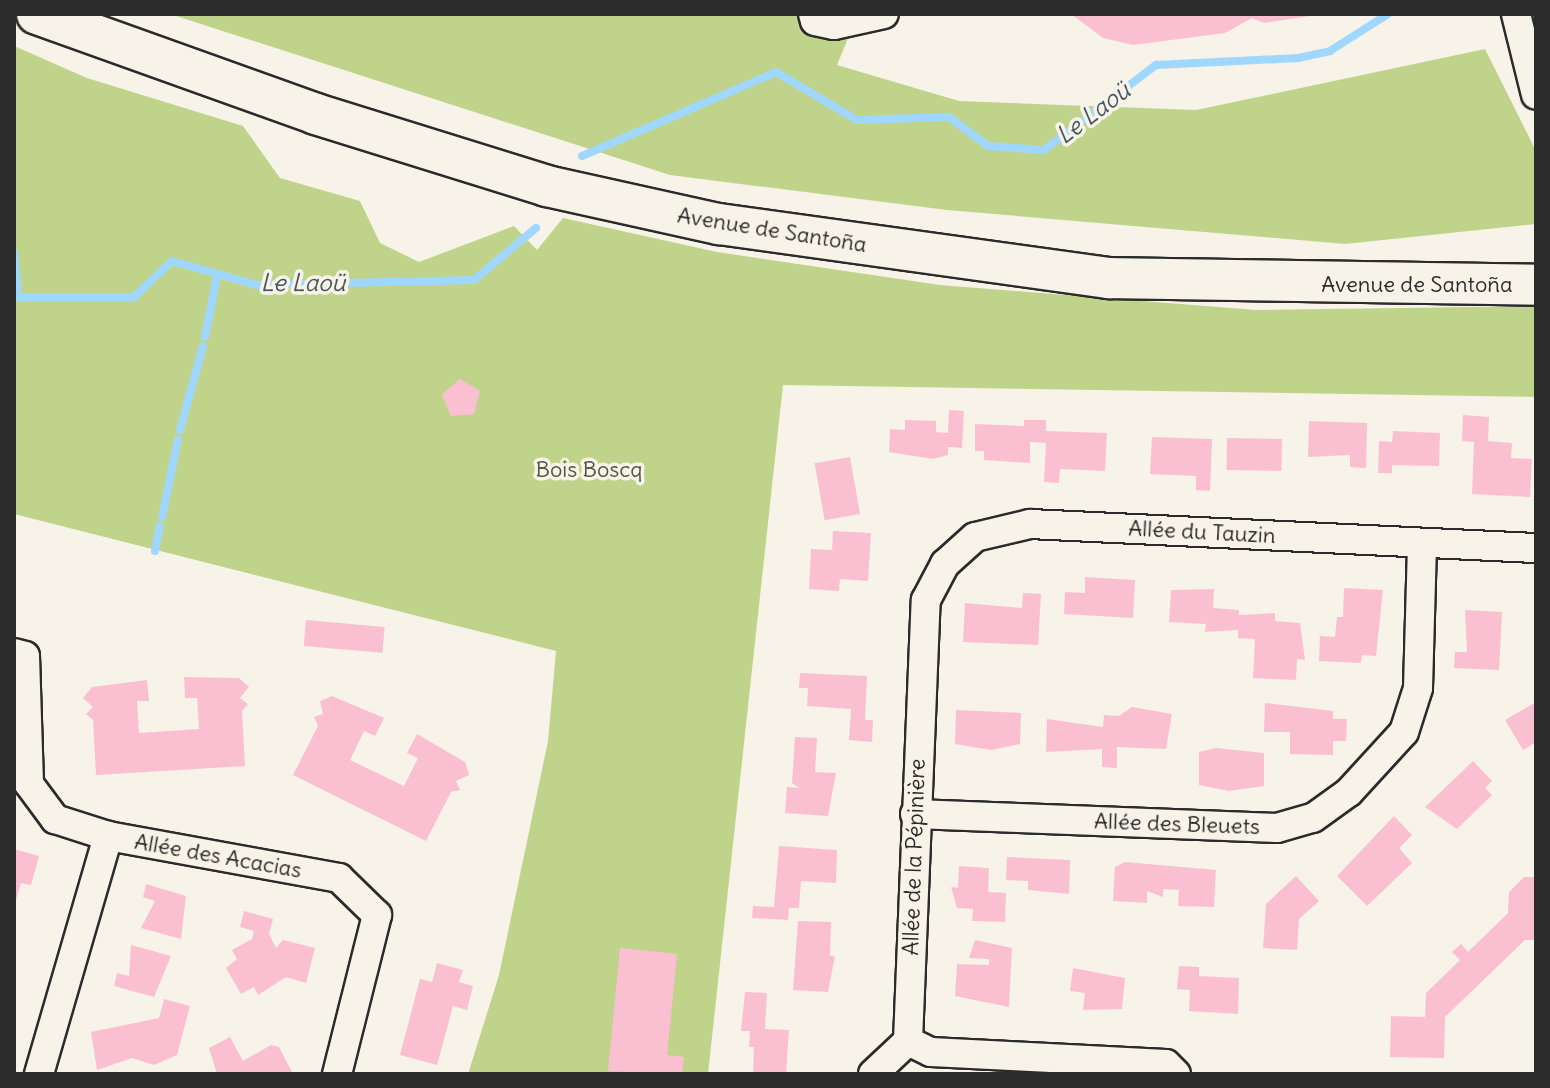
<!DOCTYPE html>
<meta charset="utf-8">
<style>
body{margin:0}
#map{position:relative;width:1550px;height:1088px;overflow:hidden;background:#f7f3e8;font-family:Delius,sans-serif}
div>[style]{position:absolute}
[style*='--x']{left:calc(var(--x)*1px);top:calc(var(--y)*1px);width:calc(var(--w)*1px);rotate:calc(var(--a)*1deg)}
.green>*{inset:0;background:#bfd48a}
.stream>*{height:8px;margin:-4px;padding:0 4px;transform-origin:4px;border-radius:4px;background:#9fd7ff}
.building>*{inset:0;background:#fac0d2;transform-origin:0 0}
.roads{filter:drop-shadow(2px 0 #2b2b2b) drop-shadow(-2px 0 #2b2b2b) drop-shadow(0 2px #2b2b2b) drop-shadow(0 -2px #2b2b2b)}
.street>*{height:28px;margin:-14px;padding:0 14px;transform-origin:14px;border-radius:14px;background:#f7f3e8}
.secondary>*{height:40px;margin:-20px;padding:0 20px;transform-origin:20px;border-radius:20px;background:#f7f3e8}
span{translate:-50% -50%;white-space:nowrap;text-align:center;line-height:1.15;-webkit-text-stroke:7px #f7f3e8;paint-order:stroke}
.street-label{font-size:22px;color:#2b2b2b}
.park-label{font-size:22px;color:#505543}
.water-label{font-size:24px;color:#485660;font-style:italic}
.frame{position:absolute;inset:0;border:16px solid #2b2b2b;pointer-events:none}
</style>
<div id="map">
<div class="green">
<i style="clip-path:polygon(170px 14px,858px 14px,837px 65px,959px 101px,1196px 110px,1485px 49px,1536px 151px,1536px 224px,1345px 244px,947px 210px,670px 175px)"></i>
<i style="clip-path:polygon(14px 46px,87px 78px,243px 126px,280px 178px,360px 201px,380px 243px,419px 262px,514px 226px,537px 250px,563px 218px,717px 252px,940px 285px,1256px 310px,1536px 306px,1536px 397px,783px 385px,708px 1074px,468px 1074px,499px 975px,548px 741px,556px 651px,14px 514px)"></i>
</div>
<div class="stream">
<i style="--x:582;--y:156;--w:211;--a:-23.4"></i>
<i style="--x:776;--y:72;--w:94;--a:30.7"></i>
<i style="--x:857;--y:120;--w:92;--a:-1.9"></i>
<i style="--x:949;--y:117;--w:49;--a:36.6"></i>
<i style="--x:988;--y:146;--w:56;--a:4.1"></i>
<i style="--x:1044;--y:150;--w:141;--a:-37.2"></i>
<i style="--x:1156;--y:65;--w:142;--a:-2.8"></i>
<i style="--x:1298;--y:58;--w:33;--a:-12"></i>
<i style="--x:1330;--y:51;--w:69;--a:-32.5"></i>
<i style="--x:14;--y:253;--w:44;--a:84.8"></i>
<i style="--x:18;--y:297;--w:116;--a:0"></i>
<i style="--x:134;--y:297;--w:52;--a:-43.5"></i>
<i style="--x:172;--y:261;--w:88;--a:15.8"></i>
<i style="--x:257;--y:285;--w:217;--a:-1.3"></i>
<i style="--x:474;--y:280;--w:81;--a:-40"></i>
<i style="--x:205;--y:337;--w:62;--a:-78.9"></i>
<i style="--x:180;--y:430;--w:87;--a:-74.7"></i>
<i style="--x:162;--y:517;--w:79;--a:-78.3"></i>
<i style="--x:155;--y:551;--w:25;--a:-79"></i>
</div>
<div class="building">
<i style="clip-path:polygon(1071px 14px,1324px 14px,1264px 23px,1252px 18px,1225px 33px,1133px 45px,1103px 38px)"></i>
<i style="clip-path:polygon(460px 379px,480px 391px,474px 414px,451px 416px,442px 394px)"></i>
<i style="clip-path:polygon(949px 410px,964px 411px,962px 448px,948px 447px,948px 455px,933px 459px,889px 452px,890px 429px,905px 430px,905px 420px,936px 421px,936px 432px,948px 433px)"></i>
<i style="clip-path:polygon(1463px 415px,1489px 417px,1488px 441px,1512px 443px,1511px 458px,1532px 459px,1530px 497px,1472px 494px,1474px 442px,1462px 441px)"></i>
<i style="clip-path:polygon(1024px 420px,1046px 420px,1046px 431px,1107px 433px,1105px 471px,1060px 469px,1059px 483px,1044px 482px,1046px 443px,1030px 442px,1030px 463px,984px 460px,984px 451px,975px 451px,975px 424px,1024px 426px)"></i>
<i style="clip-path:polygon(1309px 421px,1367px 423px,1366px 468px,1350px 467px,1350px 455px,1308px 457px)"></i>
<i style="clip-path:polygon(1393px 431px,1440px 433px,1439px 466px,1392px 465px,1392px 473px,1378px 473px,1379px 441px,1392px 442px)"></i>
<i style="clip-path:polygon(1152px 437px,1212px 439px,1210px 491px,1196px 490px,1196px 476px,1150px 474px)"></i>
<i style="left:1227px;top:438px;width:55px;height:32px;rotate:1deg"></i>
<i style="left:850px;top:457px;width:58px;height:36px;rotate:80deg"></i>
<i style="clip-path:polygon(833px 531px,871px 533px,868px 581px,840px 579px,839px 591px,809px 589px,811px 549px,832px 550px)"></i>
<i style="clip-path:polygon(1085px 577px,1135px 580px,1133px 618px,1064px 614px,1065px 592px,1085px 593px)"></i>
<i style="clip-path:polygon(1344px 588px,1383px 590px,1376px 656px,1362px 655px,1361px 663px,1319px 661px,1320px 636px,1335px 637px,1337px 617px,1343px 617px)"></i>
<i style="clip-path:polygon(1214px 589px,1213px 608px,1239px 610px,1239px 615px,1275px 613px,1275px 621px,1300px 623px,1305px 660px,1297px 659px,1296px 680px,1253px 678px,1255px 639px,1238px 638px,1238px 630px,1205px 632px,1206px 624px,1169px 622px,1171px 590px)"></i>
<i style="clip-path:polygon(1023px 593px,1041px 594px,1038px 645px,963px 642px,965px 603px,1022px 608px)"></i>
<i style="clip-path:polygon(1465px 610px,1502px 612px,1499px 670px,1454px 668px,1455px 652px,1467px 652px)"></i>
<i style="left:306px;top:620px;width:79px;height:26px;rotate:5deg"></i>
<i style="clip-path:polygon(800px 673px,867px 676px,865px 720px,873px 720px,872px 742px,849px 740px,851px 709px,807px 706px,808px 688px,799px 688px)"></i>
<i style="clip-path:polygon(184px 677px,239px 678px,249px 687px,240px 698px,248px 704px,242px 711px,245px 766px,96px 775px,93px 720px,86px 714px,93px 707px,83px 698px,92px 687px,147px 680px,149px 701px,137px 701px,139px 733px,199px 729px,197px 698px,185px 698px)"></i>
<i style="clip-path:polygon(332px 696px,384px 718px,375px 736px,364px 731px,350px 760px,404px 786px,418px 758px,407px 753px,417px 734px,465px 762px,469px 775px,456px 781px,460px 790px,451px 792px,426px 841px,293px 775px,318px 726px,314px 717px,323px 714px,320px 701px)"></i>
<i style="clip-path:polygon(1536px 702px,1536px 742px,1523px 750px,1505px 720px)"></i>
<i style="clip-path:polygon(1265px 703px,1333px 711px,1333px 719px,1347px 719px,1346px 741px,1333px 741px,1333px 755px,1290px 754px,1290px 732px,1264px 732px)"></i>
<i style="clip-path:polygon(1132px 707px,1172px 714px,1166px 749px,1117px 747px,1117px 768px,1102px 767px,1102px 749px,1046px 752px,1047px 719px,1103px 727px,1104px 715px,1119px 716px)"></i>
<i style="clip-path:polygon(956px 710px,1021px 713px,1020px 744px,991px 750px,955px 744px)"></i>
<i style="clip-path:polygon(795px 737px,817px 738px,815px 772px,836px 773px,828px 816px,785px 813px,787px 787px,799px 788px,792px 783px)"></i>
<i style="clip-path:polygon(1216px 748px,1264px 753px,1264px 786px,1229px 791px,1199px 785px,1199px 752px)"></i>
<i style="clip-path:polygon(1473px 761px,1492px 781px,1485px 788px,1492px 795px,1457px 829px,1425px 807px)"></i>
<i style="clip-path:polygon(1394px 816px,1412px 835px,1399px 848px,1412px 863px,1367px 906px,1337px 876px)"></i>
<i style="clip-path:polygon(779px 846px,837px 850px,836px 883px,801px 881px,799px 908px,789px 908px,788px 920px,752px 918px,753px 906px,774px 907px)"></i>
<i style="clip-path:polygon(14px 849px,39px 856px,31px 885px,21px 883px,15px 904px)"></i>
<i style="clip-path:polygon(1007px 857px,1070px 860px,1069px 894px,1028px 890px,1028px 881px,1006px 880px)"></i>
<i style="clip-path:polygon(1125px 862px,1216px 870px,1214px 907px,1178px 906px,1179px 890px,1163px 889px,1163px 897px,1147px 891px,1147px 903px,1113px 901px,1115px 867px)"></i>
<i style="clip-path:polygon(959px 866px,989px 868px,988px 892px,1006px 893px,1005px 922px,972px 921px,973px 909px,957px 908px,951px 887px,958px 888px)"></i>
<i style="clip-path:polygon(1296px 876px,1319px 901px,1299px 919px,1297px 950px,1263px 948px,1266px 904px)"></i>
<i style="clip-path:polygon(1524px 877px,1536px 877px,1536px 940px,1525px 940px,1445px 1017px,1444px 1058px,1390px 1057px,1391px 1016px,1425px 1017px,1426px 993px,1460px 960px,1452px 952px,1461px 944px,1468px 952px,1508px 913px,1509px 892px)"></i>
<i style="clip-path:polygon(146px 884px,186px 896px,181px 939px,141px 928px,155px 901px,143px 897px)"></i>
<i style="clip-path:polygon(244px 911px,273px 919px,269px 934px,276px 948px,283px 940px,315px 948px,306px 983px,286px 977px,258px 995px,254px 987px,241px 994px,226px 968px,237px 959px,232px 950px,252px 939px,254px 931px,240px 927px)"></i>
<i style="clip-path:polygon(798px 921px,831px 922px,830px 956px,835px 956px,828px 992px,793px 990px)"></i>
<i style="clip-path:polygon(975px 940px,1012px 948px,1009px 1007px,955px 996px,957px 964px,989px 965px,989px 959px,969px 958px)"></i>
<i style="clip-path:polygon(131px 945px,171px 956px,154px 997px,114px 986px,117px 973px,129px 976px)"></i>
<i style="clip-path:polygon(620px 948px,677px 954px,667px 1055px,684px 1057px,682px 1074px,608px 1071px)"></i>
<i style="clip-path:polygon(437px 963px,463px 970px,459px 982px,473px 986px,467px 1010px,453px 1006px,437px 1065px,400px 1055px,420px 979px,432px 982px)"></i>
<i style="clip-path:polygon(1179px 966px,1199px 967px,1199px 976px,1239px 978px,1238px 1014px,1189px 1011px,1190px 990px,1177px 989px)"></i>
<i style="clip-path:polygon(1073px 968px,1125px 978px,1122px 1009px,1083px 1010px,1085px 993px,1070px 991px)"></i>
<i style="clip-path:polygon(745px 992px,767px 993px,765px 1029px,789px 1030px,786px 1074px,753px 1074px,754px 1047px,749px 1047px,750px 1031px,741px 1031px)"></i>
<i style="clip-path:polygon(164px 999px,190px 1006px,177px 1055px,154px 1065px,132px 1058px,97px 1070px,91px 1032px,159px 1018px)"></i>
<i style="clip-path:polygon(230px 1037px,243px 1061px,271px 1045px,279px 1047px,293px 1074px,217px 1074px,209px 1048px)"></i>
</div>
<div class="roads">
<div class="street">
<i style="--x:813;--y:14;--w:7;--a:74"></i>
<i style="--x:815;--y:21;--w:19;--a:12"></i>
<i style="--x:834;--y:25;--w:51;--a:-12.4"></i>
<i style="--x:1516;--y:14;--w:83;--a:76.1"></i>
<i style="--x:14;--y:653;--w:11;--a:15"></i>
<i style="--x:25;--y:656;--w:128;--a:88.2"></i>
<i style="--x:29;--y:784;--w:44;--a:53.4"></i>
<i style="--x:55;--y:819;--w:56;--a:17.8"></i>
<i style="--x:108;--y:836;--w:235;--a:10.3"></i>
<i style="--x:339;--y:878;--w:53;--a:44.2"></i>
<i style="--x:377;--y:915;--w:164;--a:104.1"></i>
<i style="--x:915;--y:814;--w:362;--a:2.2"></i>
<i style="--x:1277;--y:828;--w:37;--a:-16"></i>
<i style="--x:1313;--y:818;--w:44;--a:-35.8"></i>
<i style="--x:1349;--y:792;--w:81;--a:-47.5"></i>
<i style="--x:1404;--y:732;--w:46;--a:-72.3"></i>
<i style="--x:1418;--y:688;--w:145;--a:-88.4"></i>
<i style="--x:908;--y:1041;--w:25;--a:26"></i>
<i style="--x:931;--y:1052;--w:235;--a:2.9"></i>
<i style="--x:1166;--y:1064;--w:14;--a:45"></i>
<i style="--x:39;--y:1074;--w:248;--a:-73.8"></i>
<i style="--x:873;--y:1074;--w:48;--a:-43.3"></i>
<i style="--x:908;--y:1041;--w:441;--a:-87.7"></i>
<i style="--x:926;--y:600;--w:41;--a:-62.2"></i>
<i style="--x:945;--y:564;--w:40;--a:-42"></i>
<i style="--x:975;--y:537;--w:57;--a:-13.3"></i>
<i style="--x:1030;--y:524;--w:507;--a:2.72"></i>
</div>
<div class="secondary">
<i style="--x:37;--y:14;--w:296;--a:19.7"></i>
<i style="--x:316;--y:114;--w:242;--a:17.3"></i>
<i style="--x:547;--y:186;--w:176;--a:12.5"></i>
<i style="--x:719;--y:224;--w:394;--a:7.9"></i>
<i style="--x:1109;--y:278;--w:427;--a:0.9"></i>
</div>
</div>
<div class="street-label">
<span style="left:772px;top:230px;rotate:9deg">Avenue de Santoña</span>
<span style="left:1417px;top:285px">Avenue de Santoña</span>
<span style="left:1202px;top:532px;rotate:3deg">Allée du Tauzin</span>
<span style="left:1177px;top:824px;rotate:2deg">Allée des Bleuets</span>
<span style="left:218px;top:856px;rotate:10deg">Allée des Acacias</span>
<span style="left:914px;top:857px;rotate:-88deg">Allée de la Pépinière</span>
</div>
<div class="park-label">
<span style="left:589px;top:470px">Bois Boscq</span>
</div>
<div class="water-label">
<span style="left:1093px;top:113px;rotate:-37deg">Le Laoü</span>
<span style="left:303px;top:283px">Le Laoü</span>
</div>
<div class="frame"></div>
</div>
